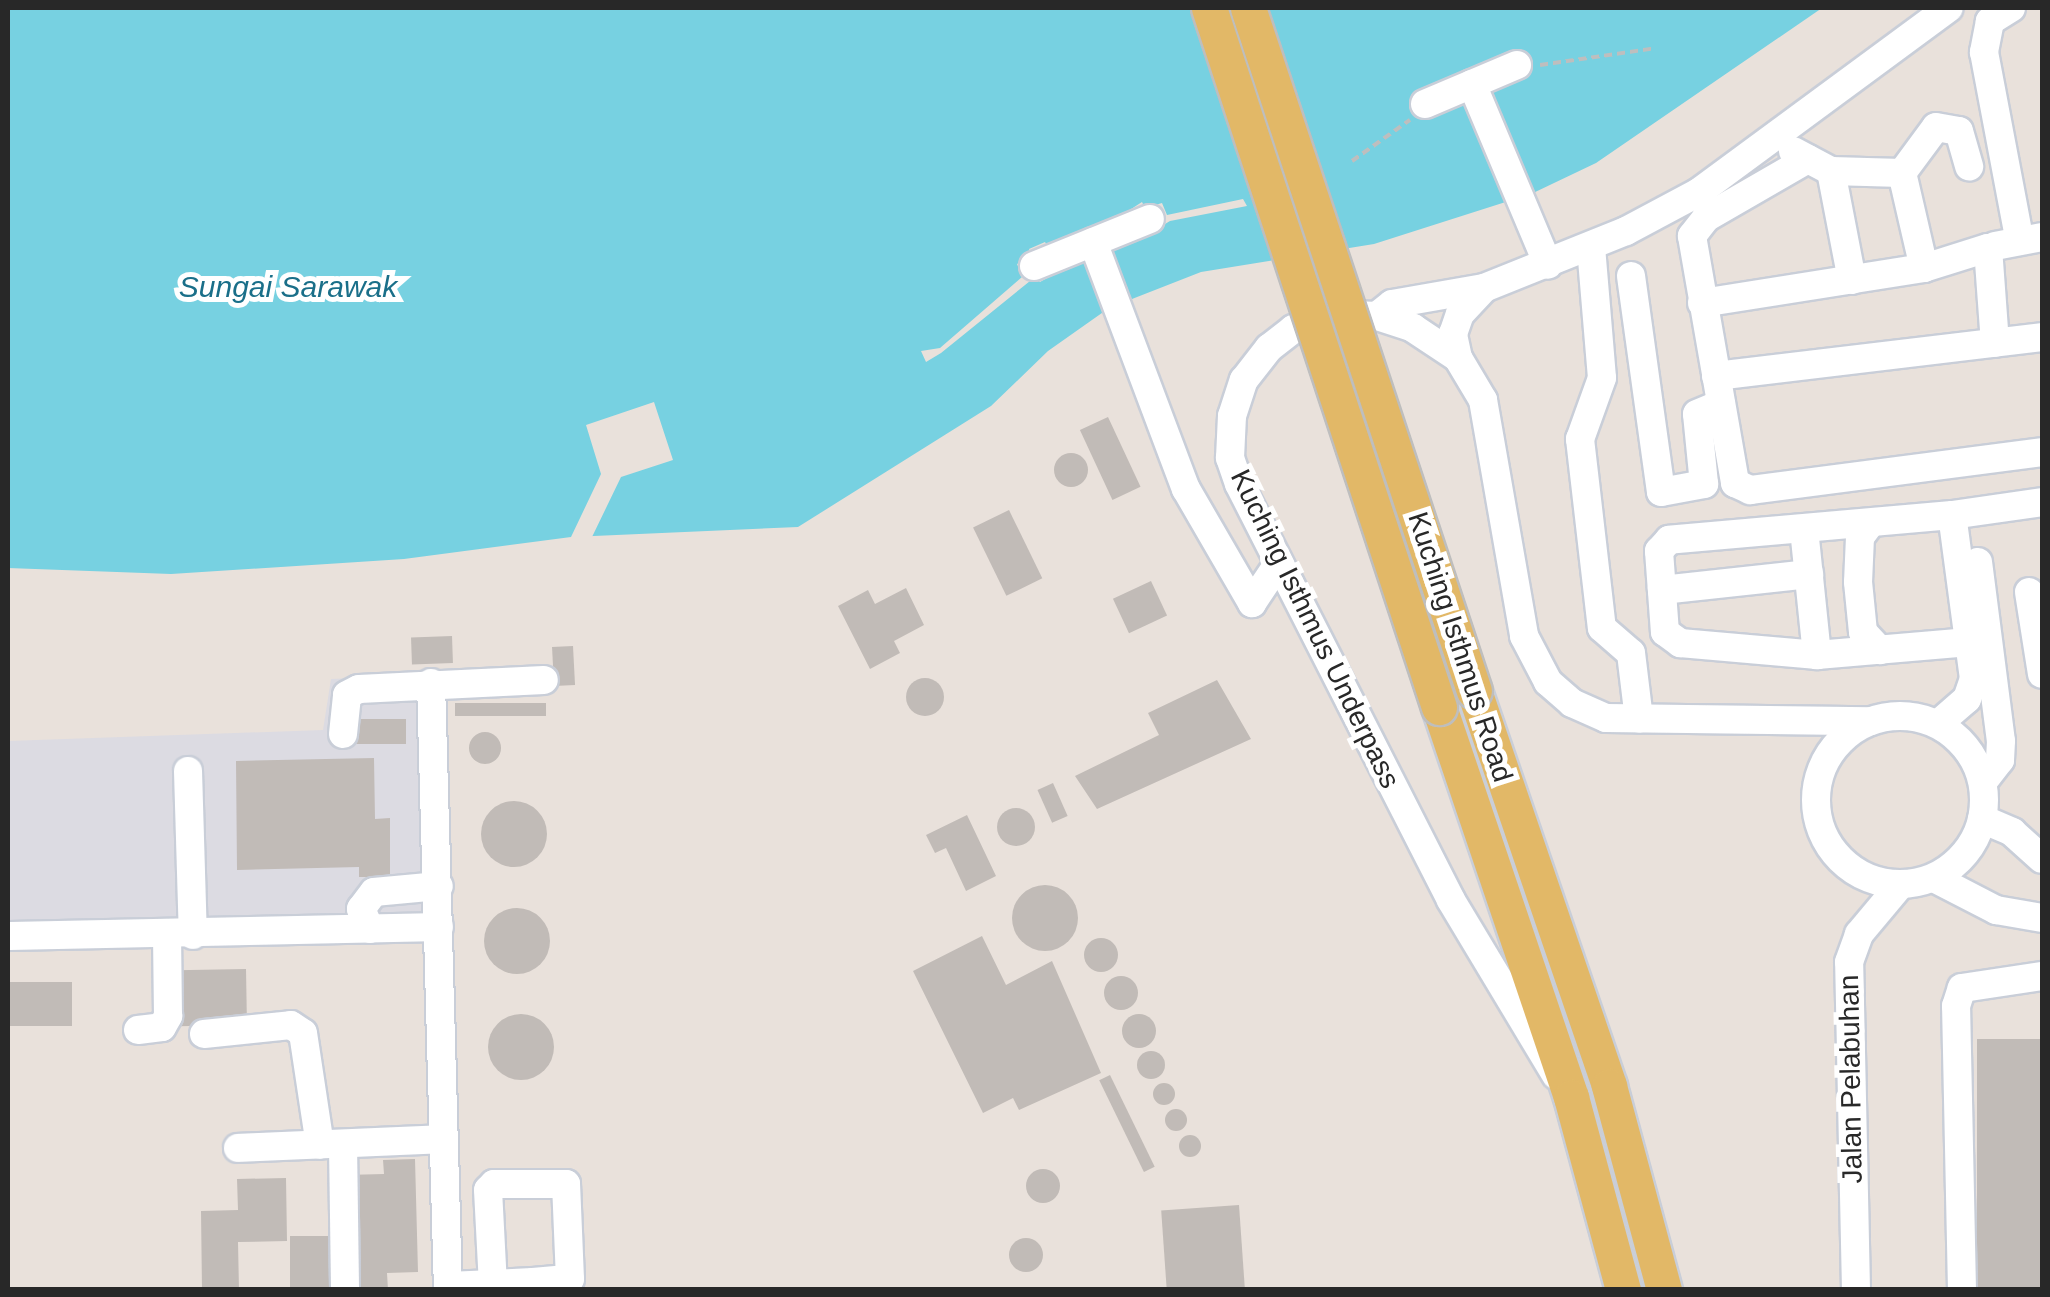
<!DOCTYPE html>
<style>
body{margin:0}
#map{position:relative;width:2050px;height:1297px;overflow:hidden;background:#e9e1db;font-family:Helvetica,sans-serif}
div>[style]{position:absolute}
[style*='--x']{left:calc(var(--x)*1px);top:calc(var(--y)*1px);width:calc(var(--w)*1px);rotate:calc(var(--a)*1deg)}
.industrial>*{inset:0;background:#dcdbe2}
.water>*{inset:0;background:#77d1e1}
.pier>*{inset:0;background:#e9e1db}
.building>*{inset:0;background:#c1bbb7;transform-origin:0 0}
.round{border-radius:50%}
.path>*{height:4px;margin-top:-2px;transform-origin:0;background:repeating-linear-gradient(90deg,#bebebe 0 8px,transparent 0 13px)}
.roads{filter:drop-shadow(2px 0 #c9ced8) drop-shadow(-2px 0 #c9ced8) drop-shadow(0 2px #c9ced8) drop-shadow(0 -2px #c9ced8)}
.minor>*{height:28px;margin:-14px;padding:0 14px;transform-origin:14px;border-radius:14px;background:#fff}
.minor>.ring{margin:-14px;padding:0;box-sizing:content-box;background:none;border:28px solid #fff;border-radius:50%}
.major>*{height:35px;margin:-17.5px;padding:0 17.5px;transform-origin:17.5px;border-radius:17.5px;background:#e2b867}
.bridges{filter:drop-shadow(2px 0 #bebebe) drop-shadow(-2px 0 #bebebe) drop-shadow(0 2px #bebebe) drop-shadow(0 -2px #bebebe)}
.major-bridge>*{height:35px;margin:-17.5px;padding:0 17.5px;transform-origin:17.5px;border-radius:17.5px;background:#e2b867}
span{translate:-50% -50%;white-space:nowrap;text-align:center;line-height:1.15;-webkit-text-stroke:10px #fff;paint-order:stroke}
.street-label{font-size:28px;color:#282828}
.water-label{font-size:30px;color:#1a6f89;font-style:italic}
.frame{position:absolute;inset:0;border:10px solid #282828;pointer-events:none}
</style>
<div id="map">
<div class="industrial">
<i style="clip-path:polygon(424px 675px,431px 942px,8px 949px,8px 741px,323px 730px,331px 679px)"></i>
</div>
<div class="water">
<i style="clip-path:polygon(8px 8px,1822px 8px,1596px 163px,1531px 194px,1374px 244px,1201px 272px,1109px 308px,1048px 351px,991px 406px,798px 527px,571px 537px,404px 559px,171px 574px,8px 568px)"></i>
</div>
<div class="pier">
<i style="clip-path:polygon(1243px 199px,1247px 206px,1170px 221px,1135px 242px,1106px 246px,1129px 298px,1109px 308px,1086px 256px,1040px 282px,1035px 277px,941px 353px,926px 362px,921px 351px,940px 348px,1022px 277px,1017px 264px,1031px 256px,1029px 249px,1045px 242px,1049px 249px,1094px 225px,1097px 231px,1142px 202px,1145px 208px,1162px 203px,1167px 215px)"></i>
<i style="clip-path:polygon(654px 402px,673px 460px,621px 477px,592px 537px,571px 537px,601px 474px,586px 425px)"></i>
</div>
<div class="building">
<i style="left:1108px;top:417px;width:77px;height:31px;rotate:65deg"></i>
<i class="round" style="left:1054px;top:453px;width:34px;height:34px"></i>
<i style="left:1009px;top:510px;width:76px;height:40px;rotate:64deg"></i>
<i style="left:1151px;top:581px;width:38px;height:42px;rotate:65deg"></i>
<i style="clip-path:polygon(906px 588px,924px 625px,894px 641px,900px 653px,870px 669px,838px 606px,868px 590px,875px 604px)"></i>
<i style="left:452px;top:636px;width:27px;height:41px;rotate:88deg"></i>
<i style="left:573px;top:646px;width:39px;height:21px;rotate:87deg"></i>
<i class="round" style="left:906px;top:678px;width:38px;height:38px"></i>
<i style="clip-path:polygon(1217px 680px,1251px 739px,1097px 809px,1075px 776px,1159px 735px,1148px 713px)"></i>
<i style="left:546px;top:703px;width:13px;height:91px;rotate:90deg"></i>
<i style="left:406px;top:719px;width:25px;height:54px;rotate:90deg"></i>
<i class="round" style="left:469px;top:732px;width:32px;height:32px"></i>
<i style="clip-path:polygon(374px 758px,375px 819px,390px 818px,390px 877px,359px 877px,359px 867px,237px 870px,236px 761px)"></i>
<i style="left:1053px;top:783px;width:36px;height:17px;rotate:66deg"></i>
<i class="round" style="left:481px;top:801px;width:66px;height:66px"></i>
<i class="round" style="left:997px;top:808px;width:38px;height:38px"></i>
<i style="clip-path:polygon(967px 815px,996px 876px,966px 891px,946px 848px,935px 853px,926px 835px)"></i>
<i class="round" style="left:1012px;top:885px;width:66px;height:66px"></i>
<i class="round" style="left:484px;top:908px;width:66px;height:66px"></i>
<i style="clip-path:polygon(982px 936px,1006px 985px,1052px 961px,1101px 1073px,1019px 1110px,1013px 1098px,983px 1113px,913px 971px)"></i>
<i class="round" style="left:1084px;top:938px;width:34px;height:34px"></i>
<i style="left:246px;top:969px;width:56px;height:70px;rotate:89deg"></i>
<i class="round" style="left:1104px;top:976px;width:34px;height:34px"></i>
<i style="left:72px;top:982px;width:44px;height:64px;rotate:90deg"></i>
<i class="round" style="left:488px;top:1014px;width:66px;height:66px"></i>
<i class="round" style="left:1122px;top:1014px;width:34px;height:34px"></i>
<i style="left:2042px;top:1039px;width:251px;height:65px;rotate:90deg"></i>
<i class="round" style="left:1137px;top:1051px;width:28px;height:28px"></i>
<i style="left:1110px;top:1075px;width:102px;height:12px;rotate:64deg"></i>
<i class="round" style="left:1153px;top:1083px;width:22px;height:22px"></i>
<i class="round" style="left:1165px;top:1109px;width:22px;height:22px"></i>
<i class="round" style="left:1179px;top:1135px;width:22px;height:22px"></i>
<i style="clip-path:polygon(415px 1159px,418px 1272px,387px 1273px,388px 1290px,349px 1290px,345px 1175px,384px 1174px,383px 1160px)"></i>
<i class="round" style="left:1026px;top:1169px;width:34px;height:34px"></i>
<i style="clip-path:polygon(286px 1178px,287px 1241px,238px 1242px,239px 1290px,202px 1290px,201px 1211px,238px 1210px,237px 1179px)"></i>
<i style="left:1239px;top:1205px;width:85px;height:78px;rotate:86deg"></i>
<i style="left:290px;top:1236px;width:39px;height:54px"></i>
<i class="round" style="left:1009px;top:1238px;width:34px;height:34px"></i>
</div>
<div class="path">
<i style="--x:1540;--y:65;--w:117;--a:-8.3"></i>
<i style="--x:1352;--y:161;--w:71;--a:-35.3"></i>
</div>
<div class="roads">
<div class="minor">
<i style="--x:2011;--y:8;--w:25;--a:148"></i>
<i style="--x:1990;--y:21;--w:32;--a:101"></i>
<i style="--x:1984;--y:52;--w:178;--a:79.3"></i>
<i style="--x:1472;--y:84;--w:196;--a:67.2"></i>
<i style="--x:1425;--y:104;--w:100;--a:-23"></i>
<i style="--x:1793;--y:151;--w:43;--a:27.8"></i>
<i style="--x:1831;--y:171;--w:111;--a:79.1"></i>
<i style="--x:1808;--y:159;--w:118;--a:150"></i>
<i style="--x:1706;--y:218;--w:23;--a:128"></i>
<i style="--x:1692;--y:236;--w:251;--a:80.1"></i>
<i style="--x:1735;--y:483;--w:17;--a:25"></i>
<i style="--x:1750;--y:490;--w:294;--a:-7.4"></i>
<i style="--x:1831;--y:171;--w:71;--a:1.6"></i>
<i style="--x:1093;--y:242;--w:264;--a:69.4"></i>
<i style="--x:1186;--y:489;--w:132;--a:59.9"></i>
<i style="--x:1252;--y:603;--w:47;--a:-56.3"></i>
<i style="--x:1995;--y:246;--w:48;--a:-10.8"></i>
<i style="--x:1591;--y:247;--w:131;--a:85.2"></i>
<i style="--x:1602;--y:378;--w:65;--a:109.8"></i>
<i style="--x:1580;--y:439;--w:190;--a:83.4"></i>
<i style="--x:1602;--y:628;--w:38;--a:41"></i>
<i style="--x:1631;--y:653;--w:66;--a:83.1"></i>
<i style="--x:1034;--y:266;--w:125;--a:-22.1"></i>
<i style="--x:1924;--y:268;--w:98;--a:-103"></i>
<i style="--x:1902;--y:173;--w:57;--a:-53.5"></i>
<i style="--x:1936;--y:127;--w:23;--a:10"></i>
<i style="--x:1959;--y:131;--w:37;--a:74"></i>
<i style="--x:1631;--y:276;--w:218;--a:82.1"></i>
<i style="--x:1661;--y:492;--w:44;--a:-10.5"></i>
<i style="--x:1704;--y:484;--w:70;--a:-95.7"></i>
<i style="--x:1697;--y:414;--w:26;--a:-23"></i>
<i style="--x:1702;--y:303;--w:225;--a:-9"></i>
<i style="--x:1924;--y:268;--w:67;--a:-17.4"></i>
<i style="--x:1988;--y:248;--w:95;--a:85.8"></i>
<i style="--x:1377;--y:316;--w:19;--a:-39"></i>
<i style="--x:1392;--y:304;--w:93;--a:-9.9"></i>
<i style="--x:1484;--y:288;--w:153;--a:-21.9"></i>
<i style="--x:1626;--y:231;--w:83;--a:-28.1"></i>
<i style="--x:1699;--y:192;--w:310;--a:-36.4"></i>
<i style="--x:1458;--y:358;--w:25;--a:-102"></i>
<i style="--x:1453;--y:334;--w:21;--a:-71"></i>
<i style="--x:1460;--y:314;--w:35;--a:-47"></i>
<i style="--x:1716;--y:376;--w:328;--a:-6.8"></i>
<i style="--x:1952;--y:515;--w:284;--a:175"></i>
<i style="--x:1669;--y:540;--w:15;--a:132"></i>
<i style="--x:1659;--y:551;--w:81;--a:85.8"></i>
<i style="--x:1665;--y:632;--w:19;--a:36"></i>
<i style="--x:1680;--y:643;--w:138;--a:5"></i>
<i style="--x:1817;--y:655;--w:153;--a:-4.9"></i>
<i style="--x:1869;--y:525;--w:15;--a:127"></i>
<i style="--x:1860;--y:537;--w:45;--a:92.5"></i>
<i style="--x:1858;--y:582;--w:50;--a:84.3"></i>
<i style="--x:1863;--y:632;--w:25;--a:47"></i>
<i style="--x:1804;--y:529;--w:127;--a:84.1"></i>
<i style="--x:1978;--y:562;--w:180;--a:82.7"></i>
<i style="--x:2001;--y:741;--w:19;--a:93"></i>
<i style="--x:2000;--y:760;--w:28;--a:128"></i>
<i style="--x:1662;--y:590;--w:148;--a:-6.2"></i>
<i style="--x:2029;--y:592;--w:83;--a:81"></i>
<i style="--x:431;--y:683;--w:607;--a:88.4"></i>
<i class="ring" style="left:1816px;top:716px;width:140px;height:140px"></i>
<i style="--x:1938;--y:724;--w:38;--a:-41"></i>
<i style="--x:1967;--y:699;--w:21;--a:-71"></i>
<i style="--x:1974;--y:679;--w:165;--a:-97.6"></i>
<i style="--x:1952;--y:515;--w:91;--a:-8.2"></i>
<i style="--x:343;--y:734;--w:39;--a:-84"></i>
<i style="--x:347;--y:695;--w:13;--a:-27"></i>
<i style="--x:359;--y:689;--w:185;--a:-2.8"></i>
<i style="--x:188;--y:771;--w:164;--a:88.3"></i>
<i style="--x:1982;--y:819;--w:33;--a:23"></i>
<i style="--x:2012;--y:832;--w:40;--a:42"></i>
<i style="--x:1934;--y:878;--w:70;--a:27.3"></i>
<i style="--x:1996;--y:910;--w:47;--a:9.9"></i>
<i style="--x:370;--y:929;--w:22;--a:-114"></i>
<i style="--x:361;--y:909;--w:21;--a:-53"></i>
<i style="--x:374;--y:892;--w:65;--a:-5.3"></i>
<i style="--x:8;--y:936;--w:431;--a:-1.2"></i>
<i style="--x:138;--y:1030;--w:24;--a:-7"></i>
<i style="--x:162;--y:1027;--w:13;--a:-61"></i>
<i style="--x:168;--y:1016;--w:81;--a:-90.7"></i>
<i style="--x:204;--y:1034;--w:87;--a:-5.9"></i>
<i style="--x:291;--y:1025;--w:14;--a:34"></i>
<i style="--x:303;--y:1033;--w:113;--a:81.4"></i>
<i style="--x:1556;--y:1075;--w:204;--a:-121"></i>
<i style="--x:1451;--y:900;--w:467;--a:-117"></i>
<i style="--x:1239;--y:484;--w:28;--a:-109"></i>
<i style="--x:1230;--y:458;--w:42;--a:-87.3"></i>
<i style="--x:1232;--y:416;--w:38;--a:-72"></i>
<i style="--x:1244;--y:380;--w:41;--a:-52"></i>
<i style="--x:1269;--y:348;--w:31;--a:-38"></i>
<i style="--x:1293;--y:329;--w:42;--a:-21"></i>
<i style="--x:1332;--y:314;--w:45;--a:2.5"></i>
<i style="--x:1377;--y:316;--w:38;--a:18"></i>
<i style="--x:1413;--y:328;--w:54;--a:33.7"></i>
<i style="--x:1458;--y:358;--w:49;--a:59.2"></i>
<i style="--x:1483;--y:400;--w:240;--a:80.1"></i>
<i style="--x:1524;--y:636;--w:52;--a:62.4"></i>
<i style="--x:1548;--y:682;--w:32;--a:41"></i>
<i style="--x:1572;--y:703;--w:37;--a:24"></i>
<i style="--x:1606;--y:718;--w:264;--a:0.7"></i>
<i style="--x:343;--y:1144;--w:146;--a:89.2"></i>
<i style="--x:238;--y:1148;--w:206;--a:-2.5"></i>
<i style="--x:448;--y:1286;--w:45;--a:-2.5"></i>
<i style="--x:493;--y:1284;--w:40;--a:-2.9"></i>
<i style="--x:533;--y:1282;--w:37;--a:-5"></i>
<i style="--x:570;--y:1279;--w:95;--a:-92.4"></i>
<i style="--x:566;--y:1184;--w:72;--a:180"></i>
<i style="--x:494;--y:1184;--w:8;--a:135"></i>
<i style="--x:488;--y:1190;--w:94;--a:87"></i>
<i style="--x:1856;--y:1290;--w:328;--a:-91.2"></i>
<i style="--x:1849;--y:962;--w:30;--a:-70"></i>
<i style="--x:1859;--y:934;--w:64;--a:-50.1"></i>
<i style="--x:1962;--y:1290;--w:284;--a:-91.2"></i>
<i style="--x:1956;--y:1006;--w:19;--a:-72"></i>
<i style="--x:1962;--y:988;--w:81;--a:-8.5"></i>
</div>
<div class="major">
<i style="--x:1474;--y:691;--w:417;--a:71.1"></i>
<i style="--x:1609;--y:1086;--w:211;--a:74.9"></i>
<i style="--x:1439;--y:707;--w:412;--a:71.3"></i>
<i style="--x:1571;--y:1097;--w:200;--a:74.9"></i>
</div>
</div>
<div class="bridges">
<div class="major-bridge">
<i style="--x:1209;--y:8;--w:736;--a:71.79"></i>
<i style="--x:1248;--y:8;--w:719;--a:71.69"></i>
</div>
</div>
<div class="street-label">
<span style="left:1315px;top:629px;rotate:64deg">Kuching Isthmus Underpass</span>
<span style="left:1460px;top:647px;rotate:72deg">Kuching Isthmus Road</span>
<span style="left:1851px;top:1079px;rotate:-91deg">Jalan Pelabuhan</span>
</div>
<div class="water-label">
<span style="left:288px;top:287px">Sungai Sarawak</span>
</div>
<div class="frame"></div>
</div>
